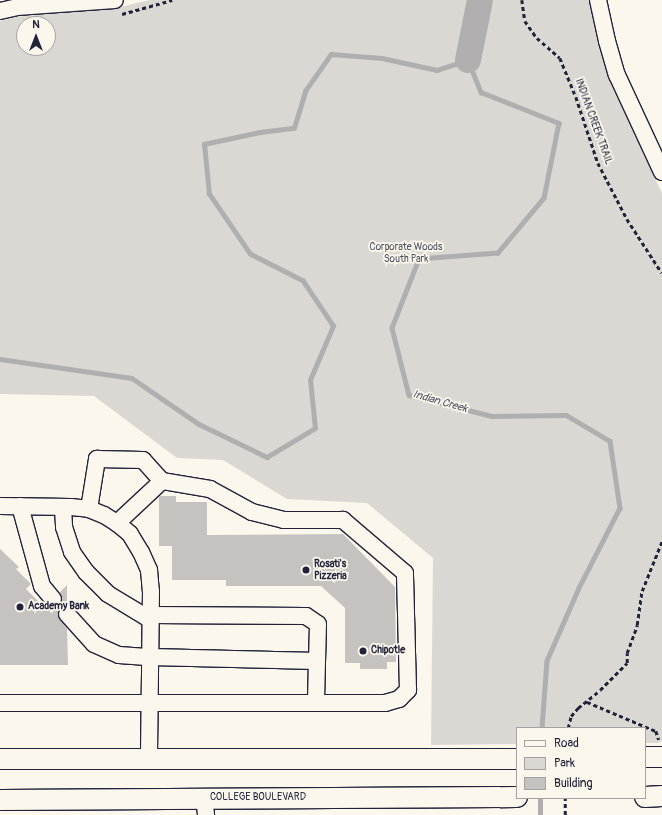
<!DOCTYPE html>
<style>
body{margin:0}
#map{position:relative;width:662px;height:815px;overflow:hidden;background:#fbf7ec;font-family:Pangolin,sans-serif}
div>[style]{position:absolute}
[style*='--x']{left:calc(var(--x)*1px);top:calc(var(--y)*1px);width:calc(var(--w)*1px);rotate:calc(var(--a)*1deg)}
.green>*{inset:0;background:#dbd8d3}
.stream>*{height:4.5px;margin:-2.25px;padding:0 2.25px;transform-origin:2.25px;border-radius:2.25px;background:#b1aeb0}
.river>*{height:26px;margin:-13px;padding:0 13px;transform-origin:13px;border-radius:13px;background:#b1aeb0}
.building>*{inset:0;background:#c6c2c0}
.path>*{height:2.5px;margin-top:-1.25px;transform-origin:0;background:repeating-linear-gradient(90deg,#22223b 0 4px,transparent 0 7px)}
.roads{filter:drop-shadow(1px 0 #22223b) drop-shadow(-1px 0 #22223b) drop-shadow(0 1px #22223b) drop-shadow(0 -1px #22223b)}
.minor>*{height:16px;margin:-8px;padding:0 8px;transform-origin:8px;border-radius:8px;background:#fbf7ec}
.major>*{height:20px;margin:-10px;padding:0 10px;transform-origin:10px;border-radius:10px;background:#fbf7ec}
.dots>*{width:11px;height:11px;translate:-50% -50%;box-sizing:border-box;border:2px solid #fbf7ec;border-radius:50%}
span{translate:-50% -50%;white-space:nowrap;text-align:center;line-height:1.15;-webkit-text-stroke:3.5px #fbf7ec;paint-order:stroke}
.street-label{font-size:10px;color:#22223b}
.park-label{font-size:10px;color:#505061}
.poi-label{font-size:10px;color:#22223b;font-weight:700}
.left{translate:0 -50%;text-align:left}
.water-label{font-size:11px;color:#545364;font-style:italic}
.legend{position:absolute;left:516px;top:727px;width:130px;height:72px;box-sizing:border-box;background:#fbf7ec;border:1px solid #a4a2a5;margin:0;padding:5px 7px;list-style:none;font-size:12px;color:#22223b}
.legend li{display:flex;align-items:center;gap:8px;height:20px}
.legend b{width:20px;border:1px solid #a4a2a5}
.north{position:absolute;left:16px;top:16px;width:40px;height:40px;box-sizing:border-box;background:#fbf7ec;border:1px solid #a4a2a5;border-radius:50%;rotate:0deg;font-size:11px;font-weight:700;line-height:16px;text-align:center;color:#22223b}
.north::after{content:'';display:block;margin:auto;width:14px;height:18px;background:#22223b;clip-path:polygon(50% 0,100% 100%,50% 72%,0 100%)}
</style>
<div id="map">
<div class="green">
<i style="clip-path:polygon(evenodd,150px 0,589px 0,604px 62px,621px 106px,662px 193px,662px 741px,658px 743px,645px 743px,645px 728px,517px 728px,517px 744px,431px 745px,433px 558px,367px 503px,287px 499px,223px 460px,177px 458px,94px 396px,0 394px,0 21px,17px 17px,124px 6px,150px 0,24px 24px,48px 24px,48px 48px,24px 48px,24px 24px)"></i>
</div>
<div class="stream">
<i style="--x:0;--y:359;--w:133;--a:8.2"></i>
<i style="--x:132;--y:378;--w:81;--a:34.5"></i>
<i style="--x:199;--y:424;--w:76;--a:25.9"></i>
<i style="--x:267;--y:457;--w:56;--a:-31.1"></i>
<i style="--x:315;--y:428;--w:48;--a:-95.9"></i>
<i style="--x:310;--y:380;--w:59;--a:-66.9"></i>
<i style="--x:333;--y:326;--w:54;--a:-123.7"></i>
<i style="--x:303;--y:281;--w:59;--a:-153"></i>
<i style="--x:250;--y:254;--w:73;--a:-124.3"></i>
<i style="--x:209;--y:194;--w:50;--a:-95.7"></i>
<i style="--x:204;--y:144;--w:57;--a:-12.1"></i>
<i style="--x:260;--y:132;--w:34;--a:-7"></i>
<i style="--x:294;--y:128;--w:39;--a:-73"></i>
<i style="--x:305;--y:91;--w:45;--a:-54.9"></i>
<i style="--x:331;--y:54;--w:51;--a:4.5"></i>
<i style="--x:382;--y:58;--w:56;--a:12.3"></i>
<i style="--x:437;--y:70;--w:33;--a:-18"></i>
<i style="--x:468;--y:60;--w:35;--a:68"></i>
<i style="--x:481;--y:92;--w:84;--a:21.7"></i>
<i style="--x:559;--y:123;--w:76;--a:101.3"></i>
<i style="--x:544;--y:198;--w:72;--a:129.9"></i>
<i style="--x:498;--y:253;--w:79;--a:175.7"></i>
<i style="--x:419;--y:259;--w:74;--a:111.4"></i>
<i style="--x:392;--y:328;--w:69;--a:75.8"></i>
<i style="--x:409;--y:395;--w:86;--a:14.2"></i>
<i style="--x:492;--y:416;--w:74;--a:-0.8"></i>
<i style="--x:566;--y:415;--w:51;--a:30.6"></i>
<i style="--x:610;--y:441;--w:68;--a:81.5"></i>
<i style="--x:620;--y:508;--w:90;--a:117.1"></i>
<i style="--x:579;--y:588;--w:80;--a:113.7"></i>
<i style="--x:547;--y:661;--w:67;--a:94.3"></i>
<i style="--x:540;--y:815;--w:17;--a:-90"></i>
</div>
<div class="river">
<i style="--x:468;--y:60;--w:61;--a:-78.7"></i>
</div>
<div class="building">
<i style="clip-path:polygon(160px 496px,176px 496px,176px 502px,207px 502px,207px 535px,343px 534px,395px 587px,396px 662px,387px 662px,387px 669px,360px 669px,360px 663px,345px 663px,345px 608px,321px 586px,226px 586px,226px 580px,172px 580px,172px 546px,159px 546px,159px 497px)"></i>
<i style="clip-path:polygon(0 549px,19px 567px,16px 569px,31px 584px,26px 589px,44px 607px,46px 605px,54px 608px,59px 606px,62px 598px,60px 592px,67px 585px,67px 605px,60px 607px,58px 616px,67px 629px,68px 665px,0 665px)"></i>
</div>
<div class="path">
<i style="--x:522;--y:0;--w:21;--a:82"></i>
<i style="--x:525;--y:21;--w:21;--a:55"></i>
<i style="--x:537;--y:38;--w:30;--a:41"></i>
<i style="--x:560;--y:58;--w:42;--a:67.7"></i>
<i style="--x:576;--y:97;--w:70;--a:71.6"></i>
<i style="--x:598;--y:163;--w:63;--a:62.6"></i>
<i style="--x:627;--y:219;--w:64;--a:57.1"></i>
<i style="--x:122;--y:14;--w:52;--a:-15.6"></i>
<i style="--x:587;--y:702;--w:75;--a:22.8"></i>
<i style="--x:656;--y:731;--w:9;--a:72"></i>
<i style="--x:568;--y:728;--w:12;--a:-76"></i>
<i style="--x:571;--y:716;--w:11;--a:-49"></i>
<i style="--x:578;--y:708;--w:28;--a:-39"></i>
<i style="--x:600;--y:690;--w:38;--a:-45"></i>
<i style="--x:627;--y:663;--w:10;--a:-90"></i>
<i style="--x:627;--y:653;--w:30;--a:-70"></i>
<i style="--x:637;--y:625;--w:34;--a:-82"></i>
<i style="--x:642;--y:591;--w:54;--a:-68.2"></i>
<i style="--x:565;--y:815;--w:17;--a:-90"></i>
</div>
<div class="roads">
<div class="minor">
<i style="--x:598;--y:0;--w:42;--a:77.6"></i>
<i style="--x:607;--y:41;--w:35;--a:74"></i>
<i style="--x:617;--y:75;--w:107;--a:65.1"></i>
<i style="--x:0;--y:11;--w:17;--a:-13"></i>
<i style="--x:17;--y:7;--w:98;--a:-4.1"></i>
<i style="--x:0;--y:506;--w:71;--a:0.8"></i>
<i style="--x:71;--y:507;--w:18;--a:6"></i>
<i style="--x:89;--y:509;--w:16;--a:22"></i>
<i style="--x:104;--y:515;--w:15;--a:32"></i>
<i style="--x:117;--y:523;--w:17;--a:40"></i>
<i style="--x:130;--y:534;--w:21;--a:59"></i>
<i style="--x:141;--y:552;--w:20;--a:66"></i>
<i style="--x:149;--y:570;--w:21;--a:85"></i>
<i style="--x:151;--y:591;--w:168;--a:90.7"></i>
<i style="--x:20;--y:506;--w:83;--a:74.6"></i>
<i style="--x:42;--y:586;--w:17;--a:50"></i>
<i style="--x:63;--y:507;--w:20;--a:87"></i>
<i style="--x:64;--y:527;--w:26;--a:72"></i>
<i style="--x:72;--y:552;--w:24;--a:55"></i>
<i style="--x:86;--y:572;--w:31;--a:45"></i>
<i style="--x:108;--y:594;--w:50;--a:31.2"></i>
<i style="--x:89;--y:509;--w:51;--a:-80.9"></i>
<i style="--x:97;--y:459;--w:46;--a:1.2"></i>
<i style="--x:143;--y:460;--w:28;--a:48"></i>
<i style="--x:67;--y:614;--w:40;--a:48"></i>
<i style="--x:94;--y:644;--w:27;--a:24"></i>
<i style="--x:119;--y:655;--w:31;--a:4"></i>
<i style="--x:150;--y:657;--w:167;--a:1.4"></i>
<i style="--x:151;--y:615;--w:155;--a:0.4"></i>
<i style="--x:306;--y:616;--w:14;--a:34"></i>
<i style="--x:318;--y:624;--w:79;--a:91.5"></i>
<i style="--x:0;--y:703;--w:385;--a:0"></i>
<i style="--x:385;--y:703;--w:15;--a:-16"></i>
<i style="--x:399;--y:699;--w:13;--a:-45"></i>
<i style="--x:408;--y:690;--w:117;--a:-91.5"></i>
<i style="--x:405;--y:573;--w:82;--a:-139.5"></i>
<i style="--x:343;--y:520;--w:59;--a:180"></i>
<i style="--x:284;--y:520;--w:33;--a:-166"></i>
<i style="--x:252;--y:512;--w:48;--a:-151.3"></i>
<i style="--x:210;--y:489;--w:49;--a:-170.5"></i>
<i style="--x:162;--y:481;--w:62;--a:137"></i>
<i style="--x:204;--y:798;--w:17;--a:83"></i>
</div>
<div class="major">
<i style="--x:645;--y:757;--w:17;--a:0"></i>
<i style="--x:0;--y:759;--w:517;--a:0"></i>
<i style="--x:645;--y:797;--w:17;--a:-3"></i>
<i style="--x:0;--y:800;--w:517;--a:-0.33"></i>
</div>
</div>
<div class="dots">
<i style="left:306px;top:570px;background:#22223b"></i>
<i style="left:20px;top:607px;background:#22223b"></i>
<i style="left:363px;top:651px;background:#22223b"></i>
</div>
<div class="street-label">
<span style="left:593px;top:122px;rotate:70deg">INDIAN CREEK TRAIL</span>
<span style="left:258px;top:798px">COLLEGE BOULEVARD</span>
</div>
<div class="park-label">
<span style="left:406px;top:253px">Corporate Woods<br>South Park</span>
</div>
<div class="poi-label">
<span class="left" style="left:314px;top:570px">Rosati's<br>Pizzeria</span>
<span class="left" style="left:28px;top:607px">Academy Bank</span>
<span class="left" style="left:371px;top:651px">Chipotle</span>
</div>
<div class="water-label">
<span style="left:440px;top:402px;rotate:16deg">Indian Creek</span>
</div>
<ul class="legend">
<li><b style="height:5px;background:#fbf7ec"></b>Road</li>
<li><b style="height:11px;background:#dbd8d3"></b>Park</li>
<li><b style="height:11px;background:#c6c2c0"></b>Building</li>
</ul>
<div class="north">N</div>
</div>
